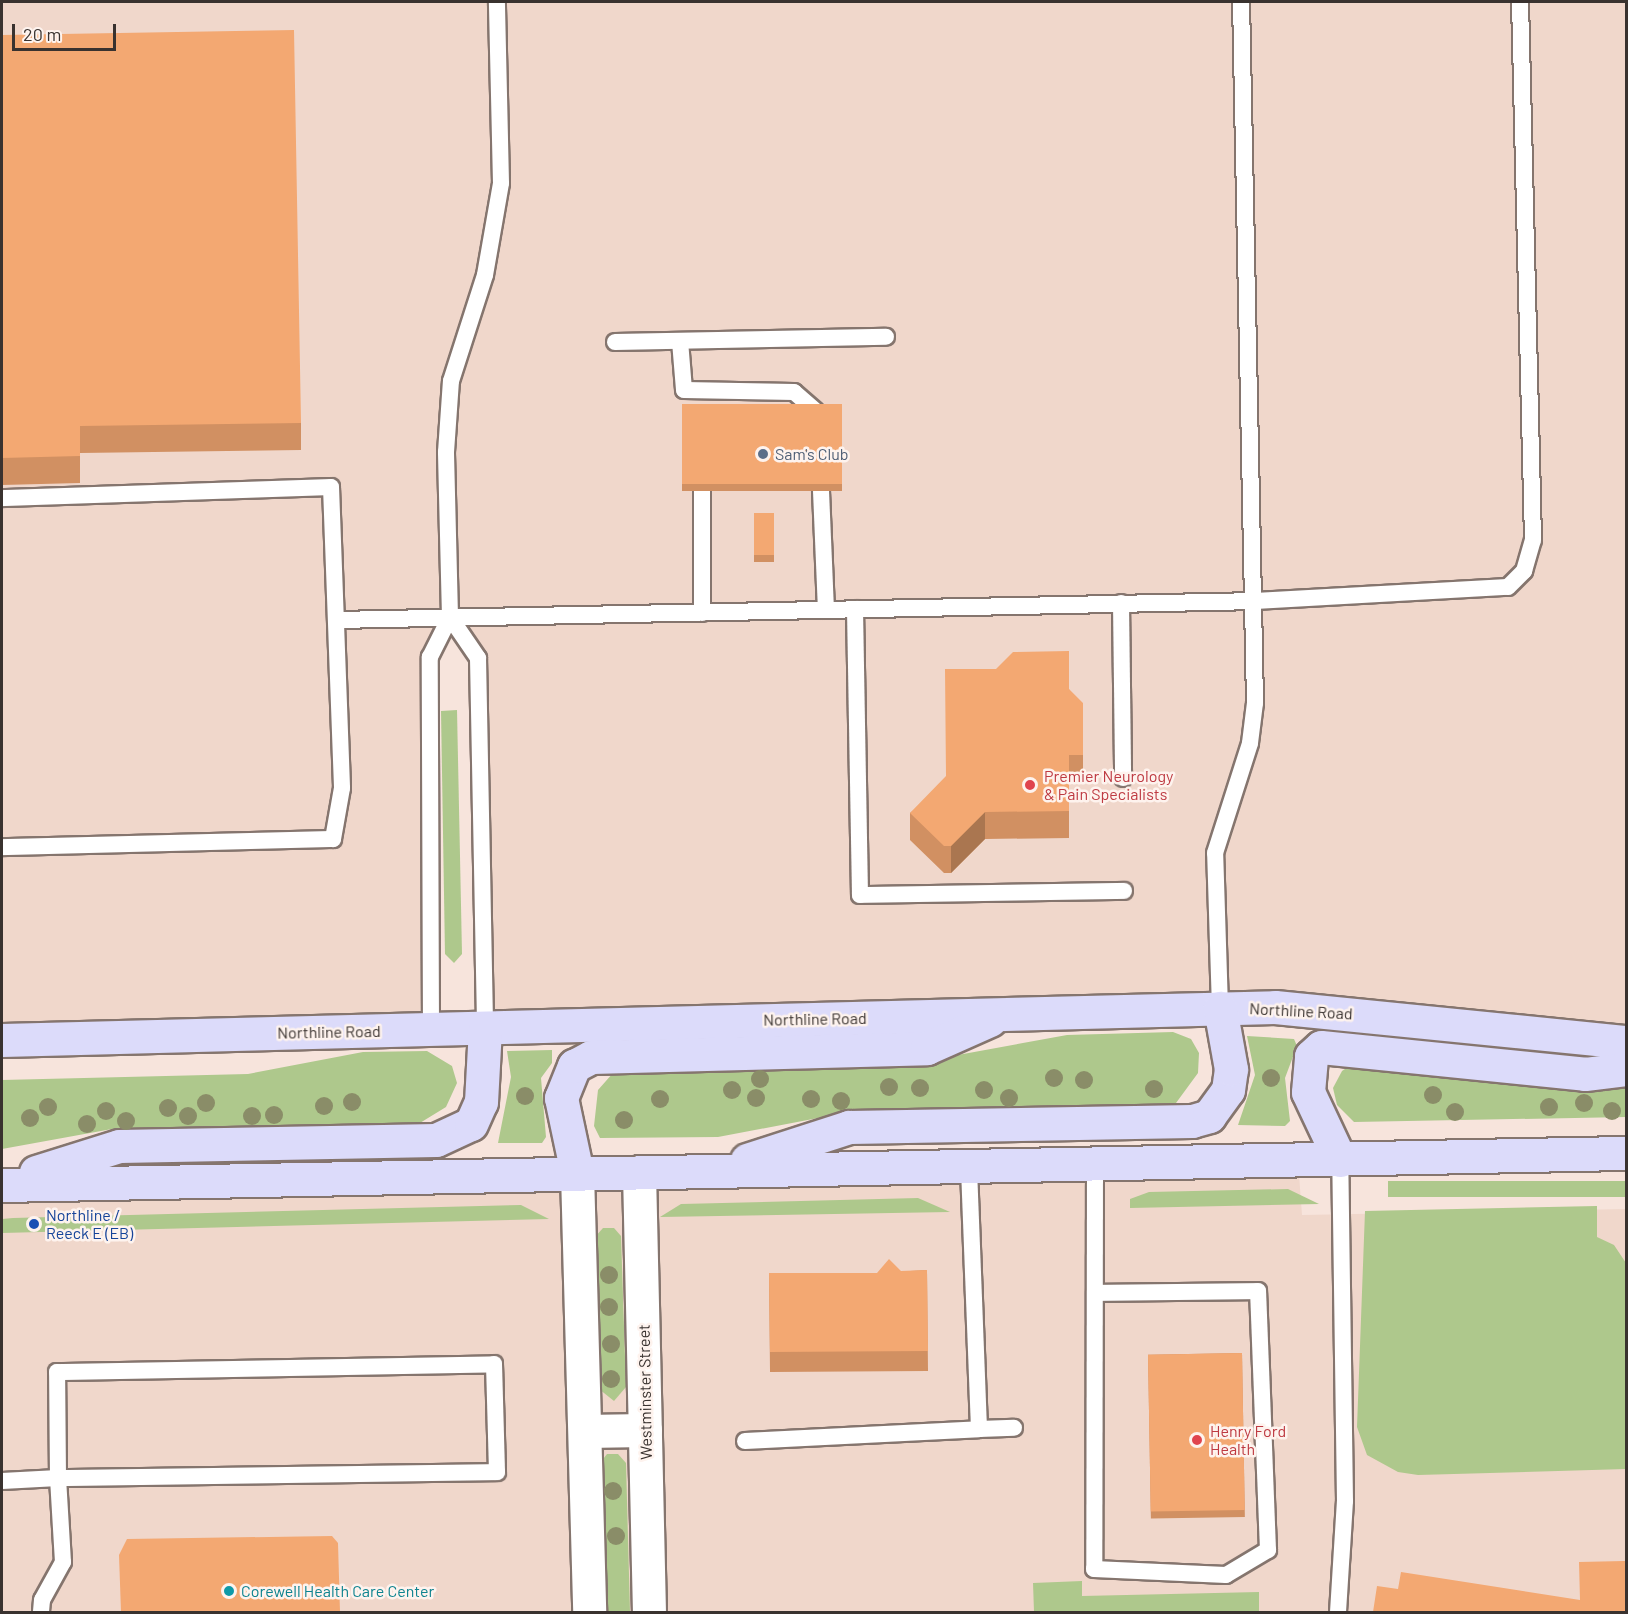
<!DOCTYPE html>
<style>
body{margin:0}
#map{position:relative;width:1628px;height:1614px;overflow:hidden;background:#f7e4dc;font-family:Barlow,sans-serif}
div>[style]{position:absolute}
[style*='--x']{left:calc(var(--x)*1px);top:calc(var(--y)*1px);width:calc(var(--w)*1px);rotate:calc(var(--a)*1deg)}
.built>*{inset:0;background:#f0d7cb}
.green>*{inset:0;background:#aec88c;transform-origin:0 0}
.roads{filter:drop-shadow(2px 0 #85756e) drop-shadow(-2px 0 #85756e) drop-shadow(0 2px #85756e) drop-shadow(0 -2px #85756e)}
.service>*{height:16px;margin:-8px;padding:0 8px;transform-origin:8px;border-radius:8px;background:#fff}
.minor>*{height:33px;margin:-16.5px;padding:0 16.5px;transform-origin:16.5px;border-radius:16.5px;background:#fff}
.secondary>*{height:33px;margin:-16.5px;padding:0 16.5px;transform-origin:16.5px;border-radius:16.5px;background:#dcdbfa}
.trees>*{width:18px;height:18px;margin:-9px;border-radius:50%;background:#8a8d68}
.wall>*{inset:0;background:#d19062;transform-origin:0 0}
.shaded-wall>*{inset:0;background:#aa7650}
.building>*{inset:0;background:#f3a872;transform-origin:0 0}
.dots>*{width:16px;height:16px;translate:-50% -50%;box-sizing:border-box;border:3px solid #fef3ee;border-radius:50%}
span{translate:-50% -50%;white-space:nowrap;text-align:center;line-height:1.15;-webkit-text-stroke:5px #fef3ee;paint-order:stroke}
.service-label{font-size:16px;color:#4e5e75}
.left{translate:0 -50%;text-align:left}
.health-label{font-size:16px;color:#be3a42}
.street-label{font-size:16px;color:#39322f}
.transit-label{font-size:16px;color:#164399}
.culture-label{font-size:16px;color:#0d838f}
.frame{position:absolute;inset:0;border:3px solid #39322f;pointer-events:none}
.scale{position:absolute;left:12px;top:24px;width:104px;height:27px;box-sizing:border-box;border:3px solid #39322f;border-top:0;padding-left:8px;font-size:18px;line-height:21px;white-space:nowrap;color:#39322f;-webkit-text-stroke:4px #fef3ee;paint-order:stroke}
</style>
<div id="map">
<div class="built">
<i style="clip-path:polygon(2px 2px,1626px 2px,1626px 1042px,1347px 1013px,485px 1028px,478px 658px,450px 618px,430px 657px,431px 1029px,2px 1040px)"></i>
<i style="clip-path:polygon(1298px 1161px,1302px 1215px,1626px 1209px,1626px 1612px,2px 1612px,2px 1185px)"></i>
</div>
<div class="green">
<i style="clip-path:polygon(457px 710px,462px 954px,454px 963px,445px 954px,441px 711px)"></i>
<i style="clip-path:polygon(1173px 1032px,1191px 1039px,1199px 1053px,1198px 1073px,1176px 1103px,1161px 1108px,839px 1114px,718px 1137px,600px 1138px,594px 1126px,598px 1090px,613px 1073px,636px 1065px,925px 1061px,1067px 1035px)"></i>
<i style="clip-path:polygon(1247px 1036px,1294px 1039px,1297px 1046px,1285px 1078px,1290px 1121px,1285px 1126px,1238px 1125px,1255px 1075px)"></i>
<i style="clip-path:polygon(552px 1050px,552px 1063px,541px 1078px,546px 1137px,542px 1143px,498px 1143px,511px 1077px,507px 1051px)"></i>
<i style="clip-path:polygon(427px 1051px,452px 1066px,457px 1083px,446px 1107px,415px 1126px,112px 1129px,2px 1149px,2px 1080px,248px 1074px,363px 1052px)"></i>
<i style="clip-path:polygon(1358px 1060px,1626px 1079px,1626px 1117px,1354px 1122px,1337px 1105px,1333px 1088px,1342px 1071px)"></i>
<i style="left:1626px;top:1181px;width:16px;height:238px;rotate:90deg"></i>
<i style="clip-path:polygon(1288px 1189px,1319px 1204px,1130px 1208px,1130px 1199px,1149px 1192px)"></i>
<i style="clip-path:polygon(918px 1198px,950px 1212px,660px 1217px,681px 1204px)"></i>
<i style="clip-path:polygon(521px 1205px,549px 1219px,2px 1233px,2px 1219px,13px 1218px)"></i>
<i style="clip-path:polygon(1597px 1206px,1597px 1237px,1614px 1245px,1626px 1263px,1626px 1469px,1418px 1475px,1398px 1472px,1367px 1455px,1357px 1427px,1365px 1211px)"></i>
<i style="clip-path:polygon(603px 1228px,614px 1228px,621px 1236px,626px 1387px,614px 1401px,599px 1389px,595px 1237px)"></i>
<i style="clip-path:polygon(607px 1454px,618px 1454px,626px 1463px,630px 1612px,605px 1612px,600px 1463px)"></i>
<i style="clip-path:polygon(1082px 1581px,1082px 1596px,1259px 1592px,1259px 1612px,1034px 1612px,1033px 1583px)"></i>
</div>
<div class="roads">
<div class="service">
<i style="--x:680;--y:341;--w:49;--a:85.3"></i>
<i style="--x:684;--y:390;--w:110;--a:1"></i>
<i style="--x:794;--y:392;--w:29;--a:41"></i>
<i style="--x:615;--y:342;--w:271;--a:-1.1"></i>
<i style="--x:702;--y:491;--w:122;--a:90"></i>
<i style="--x:821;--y:491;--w:119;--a:87.6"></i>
<i style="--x:2;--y:498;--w:329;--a:-1.9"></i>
<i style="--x:331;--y:487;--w:301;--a:87.9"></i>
<i style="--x:342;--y:788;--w:52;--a:100"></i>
<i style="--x:333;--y:839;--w:331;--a:178.6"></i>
<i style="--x:1121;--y:603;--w:175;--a:89.3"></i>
<i style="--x:855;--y:609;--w:286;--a:89"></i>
<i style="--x:860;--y:895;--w:264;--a:-0.9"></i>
<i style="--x:450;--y:617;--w:165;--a:-91.4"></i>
<i style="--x:446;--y:452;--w:71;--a:-86"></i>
<i style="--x:451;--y:381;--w:111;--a:-72.2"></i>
<i style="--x:485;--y:275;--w:93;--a:-80.1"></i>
<i style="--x:501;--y:183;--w:181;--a:-91.3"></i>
<i style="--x:336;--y:620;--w:919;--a:-1.18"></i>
<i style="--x:1255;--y:601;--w:253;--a:-3.2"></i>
<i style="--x:1508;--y:587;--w:23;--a:-45"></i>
<i style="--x:1524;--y:571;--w:32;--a:-74"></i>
<i style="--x:1533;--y:540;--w:538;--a:-91.38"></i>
<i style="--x:1220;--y:1008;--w:155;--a:-91.8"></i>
<i style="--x:1215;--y:853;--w:115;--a:-72.3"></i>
<i style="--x:1250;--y:743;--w:40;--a:-82.9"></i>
<i style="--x:1255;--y:703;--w:701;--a:-91.14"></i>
<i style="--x:431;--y:1029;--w:372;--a:-90.2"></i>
<i style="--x:430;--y:657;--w:45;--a:-63.4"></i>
<i style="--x:450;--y:617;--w:50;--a:55.7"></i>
<i style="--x:478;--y:658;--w:370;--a:88.9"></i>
<i style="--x:1095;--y:1167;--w:402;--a:90.1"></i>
<i style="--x:1094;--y:1569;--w:132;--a:2.6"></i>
<i style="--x:1226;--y:1575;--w:49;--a:-30.8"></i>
<i style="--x:1268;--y:1550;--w:259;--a:-92.2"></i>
<i style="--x:1258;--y:1291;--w:162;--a:179.3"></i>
<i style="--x:494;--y:1364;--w:108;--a:88.4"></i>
<i style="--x:497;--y:1472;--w:439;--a:179.2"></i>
<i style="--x:58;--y:1478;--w:106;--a:-90.5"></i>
<i style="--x:57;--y:1372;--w:437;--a:-1"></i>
<i style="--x:979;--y:1429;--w:35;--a:-2"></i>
<i style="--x:745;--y:1441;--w:234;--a:-2.9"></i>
<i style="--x:979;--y:1429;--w:262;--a:-92.2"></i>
<i style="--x:2;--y:1481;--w:56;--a:-3.1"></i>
<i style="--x:58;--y:1478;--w:84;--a:86.6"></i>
<i style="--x:63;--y:1562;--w:43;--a:118.9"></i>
<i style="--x:42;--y:1600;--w:12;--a:95"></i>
<i style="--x:1338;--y:1612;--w:111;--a:-86.4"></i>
<i style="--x:1345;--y:1501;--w:341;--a:-90.8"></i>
</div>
<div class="minor">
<i style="--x:639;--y:1172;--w:440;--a:88.7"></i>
<i style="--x:577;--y:1173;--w:439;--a:88.4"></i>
<i style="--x:585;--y:1431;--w:60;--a:-1"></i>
</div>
<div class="secondary">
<i style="--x:2;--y:1040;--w:1273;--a:-1.48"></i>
<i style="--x:1275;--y:1007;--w:353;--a:5.7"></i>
<i style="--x:747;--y:1160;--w:107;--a:-17.9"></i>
<i style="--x:849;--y:1127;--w:343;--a:-1"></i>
<i style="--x:1192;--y:1121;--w:18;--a:-16"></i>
<i style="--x:1209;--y:1116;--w:32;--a:-54"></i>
<i style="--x:1228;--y:1090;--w:21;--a:-82"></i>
<i style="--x:1231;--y:1069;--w:62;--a:-100.2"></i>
<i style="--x:1340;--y:1160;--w:75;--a:-115.2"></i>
<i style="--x:1308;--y:1092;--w:36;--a:-85"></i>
<i style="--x:1311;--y:1056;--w:13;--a:-42"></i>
<i style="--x:1321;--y:1047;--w:265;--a:5.8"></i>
<i style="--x:1585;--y:1074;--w:41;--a:-7"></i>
<i style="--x:36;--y:1172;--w:87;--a:-17.4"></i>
<i style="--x:119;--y:1146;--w:317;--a:-1.1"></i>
<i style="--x:436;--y:1140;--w:38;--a:-25"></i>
<i style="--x:471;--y:1124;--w:24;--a:-66"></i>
<i style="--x:481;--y:1102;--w:74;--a:-86.9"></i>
<i style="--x:577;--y:1173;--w:77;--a:-102"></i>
<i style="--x:561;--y:1098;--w:35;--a:-68"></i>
<i style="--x:574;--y:1066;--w:19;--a:-28"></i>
<i style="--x:591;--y:1057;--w:336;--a:-1.5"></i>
<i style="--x:927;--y:1048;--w:69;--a:-24"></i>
<i style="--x:2;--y:1185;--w:1624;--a:-1.13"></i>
</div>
</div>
<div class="trees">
<i style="left:1054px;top:1078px"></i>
<i style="left:1271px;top:1078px"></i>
<i style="left:760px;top:1079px"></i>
<i style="left:1084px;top:1080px"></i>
<i style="left:889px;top:1087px"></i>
<i style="left:920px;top:1088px"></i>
<i style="left:1154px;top:1089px"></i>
<i style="left:732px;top:1090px"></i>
<i style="left:984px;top:1090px"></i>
<i style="left:1433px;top:1095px"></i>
<i style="left:525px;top:1096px"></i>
<i style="left:756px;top:1098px"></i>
<i style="left:1009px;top:1098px"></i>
<i style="left:660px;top:1099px"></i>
<i style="left:811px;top:1099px"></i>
<i style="left:841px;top:1101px"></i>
<i style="left:352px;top:1102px"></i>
<i style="left:206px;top:1103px"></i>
<i style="left:1584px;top:1103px"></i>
<i style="left:324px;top:1106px"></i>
<i style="left:48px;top:1107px"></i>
<i style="left:1549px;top:1107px"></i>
<i style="left:168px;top:1108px"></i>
<i style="left:106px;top:1111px"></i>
<i style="left:1612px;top:1111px"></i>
<i style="left:1455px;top:1112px"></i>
<i style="left:274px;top:1115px"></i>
<i style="left:188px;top:1116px"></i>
<i style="left:252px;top:1116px"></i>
<i style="left:30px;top:1118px"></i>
<i style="left:624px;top:1120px"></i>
<i style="left:126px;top:1121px"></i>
<i style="left:87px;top:1124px"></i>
<i style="left:609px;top:1275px"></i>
<i style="left:609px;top:1307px"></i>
<i style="left:611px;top:1344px"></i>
<i style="left:611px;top:1379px"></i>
<i style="left:613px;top:1491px"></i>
<i style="left:616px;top:1536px"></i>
</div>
<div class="wall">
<i style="clip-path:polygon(2px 35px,301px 423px,301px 450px,80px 453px,80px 483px,2px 485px)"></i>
<i style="left:682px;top:404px;width:160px;height:87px"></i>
<i style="left:754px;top:513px;width:20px;height:49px"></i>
<i style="clip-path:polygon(1069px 689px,1083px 755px,1083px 782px,1069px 782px,1069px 838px,985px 839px,951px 873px,944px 873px,910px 840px,910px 813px)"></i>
<i style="clip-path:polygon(927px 1270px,928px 1371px,770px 1372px,769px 1273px,877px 1273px)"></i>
<i style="left:1242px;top:1353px;width:164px;height:94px;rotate:89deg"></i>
</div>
<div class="shaded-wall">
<i style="clip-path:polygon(985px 812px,985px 839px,951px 873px,951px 846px)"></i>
</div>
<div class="building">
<i style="clip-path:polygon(294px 30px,301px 423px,80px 426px,80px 456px,2px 458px,2px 35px)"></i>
<i style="left:682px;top:404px;width:160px;height:80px"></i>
<i style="left:754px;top:513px;width:20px;height:42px"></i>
<i style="clip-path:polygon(1069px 651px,1069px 689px,1083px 703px,1083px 755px,1069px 755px,1069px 811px,985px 812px,951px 846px,944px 846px,910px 813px,946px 776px,945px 669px,996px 669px,1013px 652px)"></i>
<i style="clip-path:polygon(889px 1259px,901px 1271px,927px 1270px,928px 1351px,770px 1352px,769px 1273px,877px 1273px)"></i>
<i style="left:1242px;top:1353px;width:157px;height:94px;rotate:89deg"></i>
<i style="clip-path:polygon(332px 1536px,338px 1543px,340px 1612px,121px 1612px,119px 1555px,127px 1539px)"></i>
<i style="clip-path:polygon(1624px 1561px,1626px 1561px,1626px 1612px,1373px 1612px,1377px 1586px,1398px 1589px,1401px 1572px,1580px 1600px,1579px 1562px)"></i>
</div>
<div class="dots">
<i style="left:763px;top:454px;background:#5c6f8a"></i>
<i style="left:1030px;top:785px;background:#e0444e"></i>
<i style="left:34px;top:1224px;background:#1a4fb4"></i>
<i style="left:1197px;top:1440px;background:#e0444e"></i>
<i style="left:229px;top:1591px;background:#0f9aa8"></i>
</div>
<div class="service-label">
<span class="left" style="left:775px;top:454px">Sam's Club</span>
</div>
<div class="health-label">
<span class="left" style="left:1044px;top:785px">Premier Neurology<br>&amp; Pain Specialists</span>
<span class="left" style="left:1210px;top:1440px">Henry Ford<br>Health</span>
</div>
<div class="street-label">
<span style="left:1301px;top:1011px;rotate:3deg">Northline Road</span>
<span style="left:815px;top:1019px;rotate:-1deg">Northline Road</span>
<span style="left:329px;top:1032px;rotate:-1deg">Northline Road</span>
<span style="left:645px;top:1392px;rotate:-91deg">Westminster Street</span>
</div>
<div class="transit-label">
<span class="left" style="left:46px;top:1224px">Northline /<br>Reeck E (EB)</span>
</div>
<div class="culture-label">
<span class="left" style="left:241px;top:1591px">Corewell Health Care Center</span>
</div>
<div class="frame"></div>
<div class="scale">20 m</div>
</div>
